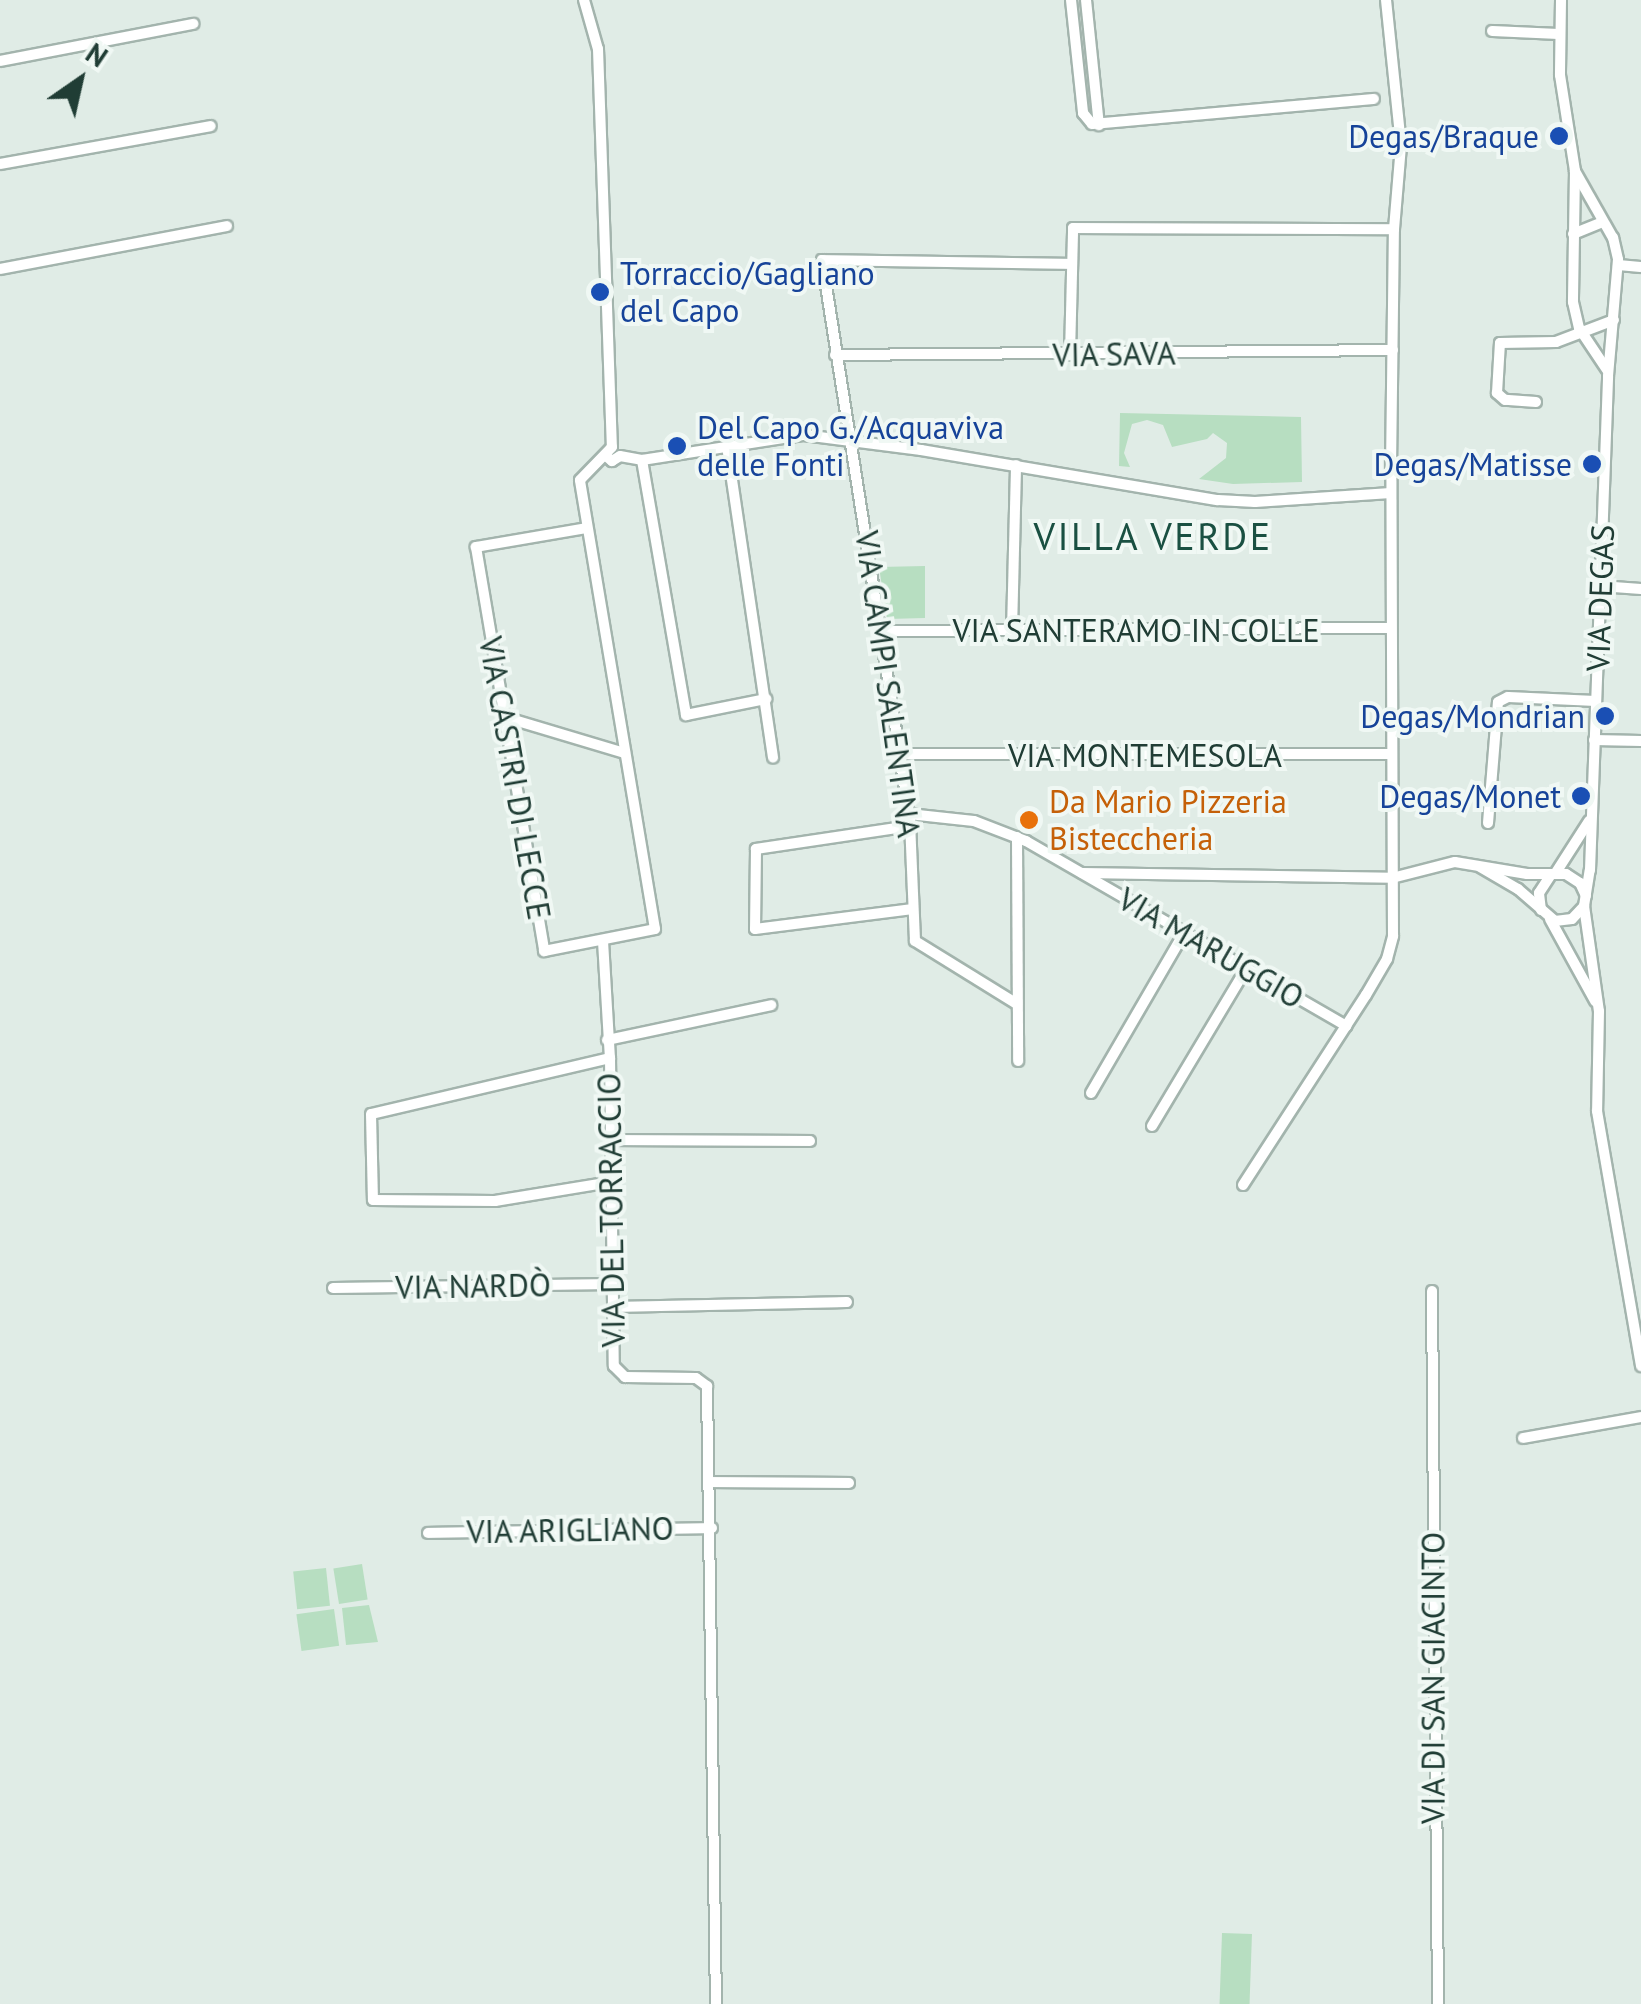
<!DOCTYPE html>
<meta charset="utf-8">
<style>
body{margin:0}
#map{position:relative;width:1641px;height:2004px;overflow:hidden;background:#e0ece6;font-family:"PT Sans",sans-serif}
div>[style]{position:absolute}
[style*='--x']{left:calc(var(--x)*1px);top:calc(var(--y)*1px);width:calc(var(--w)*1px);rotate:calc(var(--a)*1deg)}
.green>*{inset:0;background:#b7dec1;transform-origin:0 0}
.roads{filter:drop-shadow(2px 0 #a3b4ad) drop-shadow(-2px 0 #a3b4ad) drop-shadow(0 2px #a3b4ad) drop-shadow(0 -2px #a3b4ad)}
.street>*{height:10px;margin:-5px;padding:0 5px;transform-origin:5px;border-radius:5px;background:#fff}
.dots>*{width:28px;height:28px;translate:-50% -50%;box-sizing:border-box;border:5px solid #f0f8f4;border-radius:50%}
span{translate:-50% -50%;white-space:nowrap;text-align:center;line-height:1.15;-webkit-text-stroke:8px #f0f8f4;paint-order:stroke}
.transit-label{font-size:32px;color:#164399}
.right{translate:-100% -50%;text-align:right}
.left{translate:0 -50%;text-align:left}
.street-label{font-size:32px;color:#203d35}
.food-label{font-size:32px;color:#c56008}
.quarter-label{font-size:38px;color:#1a5042;letter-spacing:2.5px}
.north{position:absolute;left:30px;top:30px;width:100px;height:100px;-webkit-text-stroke:8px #f0f8f4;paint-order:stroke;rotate:34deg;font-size:28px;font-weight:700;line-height:40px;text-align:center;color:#203d35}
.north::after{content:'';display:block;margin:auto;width:35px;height:45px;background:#203d35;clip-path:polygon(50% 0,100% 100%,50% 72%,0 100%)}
</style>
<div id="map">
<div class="green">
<i style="clip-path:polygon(1120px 413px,1301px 417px,1302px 482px,1233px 484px,1199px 479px,1226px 458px,1227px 443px,1213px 433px,1207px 439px,1172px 447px,1163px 425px,1147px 420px,1132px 424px,1124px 453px,1130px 467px,1119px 466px)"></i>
<i style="clip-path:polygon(925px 566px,925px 618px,887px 619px,879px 567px)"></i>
<i style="left:362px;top:1564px;width:36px;height:29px;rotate:81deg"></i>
<i style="left:326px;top:1568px;width:38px;height:33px;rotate:84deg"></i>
<i style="clip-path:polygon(369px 1605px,378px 1642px,346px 1645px,342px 1608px)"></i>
<i style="left:334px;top:1609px;width:37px;height:38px;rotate:82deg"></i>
<i style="left:1222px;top:1933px;width:30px;height:71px;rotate:2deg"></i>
</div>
<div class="roads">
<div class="street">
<i style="--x:584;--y:0;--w:51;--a:74.1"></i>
<i style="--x:598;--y:49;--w:398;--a:88"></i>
<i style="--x:1071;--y:0;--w:114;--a:83.9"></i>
<i style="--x:1083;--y:113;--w:14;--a:51"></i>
<i style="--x:1092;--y:124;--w:283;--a:-5.1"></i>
<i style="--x:1086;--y:0;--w:126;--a:84.1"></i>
<i style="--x:1561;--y:0;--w:75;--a:90.8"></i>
<i style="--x:1560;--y:75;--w:97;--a:81.1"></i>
<i style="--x:1575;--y:171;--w:131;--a:90.9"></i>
<i style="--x:1573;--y:302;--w:27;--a:77"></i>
<i style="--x:1579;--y:328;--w:50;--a:56.3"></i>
<i style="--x:1492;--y:31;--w:67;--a:2.6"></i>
<i style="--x:0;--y:61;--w:197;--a:-10.9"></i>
<i style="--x:0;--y:164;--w:214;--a:-10.2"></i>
<i style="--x:1573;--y:234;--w:31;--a:-22"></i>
<i style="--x:1618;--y:265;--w:23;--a:5"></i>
<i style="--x:0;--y:269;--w:231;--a:-10.7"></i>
<i style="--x:835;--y:355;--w:558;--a:-0.51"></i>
<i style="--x:1070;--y:355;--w:127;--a:-88.6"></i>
<i style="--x:1073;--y:228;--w:321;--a:0.2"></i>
<i style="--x:1536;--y:402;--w:31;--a:-176"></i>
<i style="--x:1505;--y:400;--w:11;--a:-139"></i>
<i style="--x:1497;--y:393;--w:50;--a:-86.6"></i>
<i style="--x:1500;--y:343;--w:56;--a:-1"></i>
<i style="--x:1556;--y:342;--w:62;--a:-20.8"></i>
<i style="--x:727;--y:446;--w:315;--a:81.6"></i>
<i style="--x:606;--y:456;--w:8;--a:40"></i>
<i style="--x:612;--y:461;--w:9;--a:-32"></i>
<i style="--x:620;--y:456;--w:22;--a:10"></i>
<i style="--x:642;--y:460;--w:164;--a:-8.8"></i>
<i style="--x:804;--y:435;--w:118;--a:7.3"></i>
<i style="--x:921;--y:450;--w:301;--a:9.6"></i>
<i style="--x:1218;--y:500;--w:37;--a:3"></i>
<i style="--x:1255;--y:502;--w:136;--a:-3.8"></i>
<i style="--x:642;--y:460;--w:259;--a:80.2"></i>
<i style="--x:686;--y:715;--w:82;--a:-11.3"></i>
<i style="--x:587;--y:528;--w:113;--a:170.3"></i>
<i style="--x:476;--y:547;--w:410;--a:80.4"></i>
<i style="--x:544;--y:951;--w:113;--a:-11.2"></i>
<i style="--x:655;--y:929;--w:455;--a:-99.5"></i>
<i style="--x:580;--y:480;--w:46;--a:-45.9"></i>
<i style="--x:1600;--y:586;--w:41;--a:4.2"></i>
<i style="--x:880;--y:631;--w:511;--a:-0.34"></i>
<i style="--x:1012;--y:631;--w:166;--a:-88.6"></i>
<i style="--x:504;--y:717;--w:126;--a:16.6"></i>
<i style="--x:1594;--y:740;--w:47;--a:1.2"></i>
<i style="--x:899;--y:754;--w:492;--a:0"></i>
<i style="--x:909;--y:814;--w:65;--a:6.1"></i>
<i style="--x:974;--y:821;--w:56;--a:21"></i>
<i style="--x:1026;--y:841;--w:370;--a:30"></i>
<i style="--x:1488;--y:823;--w:121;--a:-85.3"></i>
<i style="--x:1498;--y:702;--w:11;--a:-27"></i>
<i style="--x:1508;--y:697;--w:88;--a:2.6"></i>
<i style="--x:910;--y:826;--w:156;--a:171.5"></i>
<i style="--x:756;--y:849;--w:80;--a:90.7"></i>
<i style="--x:755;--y:929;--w:159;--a:-7.2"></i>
<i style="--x:1017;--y:837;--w:224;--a:89.7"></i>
<i style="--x:1480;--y:867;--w:44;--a:30.1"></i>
<i style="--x:1518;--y:889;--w:49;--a:40.9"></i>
<i style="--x:1555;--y:921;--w:17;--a:-7"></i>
<i style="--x:1572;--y:919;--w:18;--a:-47"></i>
<i style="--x:1584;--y:906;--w:36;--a:-81"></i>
<i style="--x:1590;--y:870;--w:494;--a:-87.9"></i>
<i style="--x:1608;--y:376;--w:117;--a:-85.1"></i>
<i style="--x:1618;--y:259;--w:22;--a:-103"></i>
<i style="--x:1613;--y:238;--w:77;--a:-119.6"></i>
<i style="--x:1082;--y:873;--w:310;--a:0.9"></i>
<i style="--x:1392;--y:878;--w:65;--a:-14.3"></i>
<i style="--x:1455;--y:862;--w:73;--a:9.5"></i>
<i style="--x:1527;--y:874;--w:39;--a:0"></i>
<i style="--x:1566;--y:874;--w:17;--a:33"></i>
<i style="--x:1580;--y:883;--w:14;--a:65"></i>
<i style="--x:1555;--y:874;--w:63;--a:-57.3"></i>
<i style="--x:1584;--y:906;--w:106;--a:81.9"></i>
<i style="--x:1599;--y:1011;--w:100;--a:91.1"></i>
<i style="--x:1597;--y:1111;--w:259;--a:80.2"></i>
<i style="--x:1541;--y:910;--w:17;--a:-97"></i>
<i style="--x:1539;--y:893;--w:20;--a:-57"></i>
<i style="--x:1550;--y:919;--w:94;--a:61.2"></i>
<i style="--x:603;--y:941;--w:117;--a:86.6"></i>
<i style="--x:610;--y:1058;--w:308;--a:89.3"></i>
<i style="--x:614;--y:1366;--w:16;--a:45"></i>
<i style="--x:625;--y:1377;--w:71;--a:0.8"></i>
<i style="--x:696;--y:1378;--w:14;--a:36"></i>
<i style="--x:707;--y:1386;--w:618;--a:89.17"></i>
<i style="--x:1017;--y:1004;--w:120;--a:-148.3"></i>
<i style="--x:915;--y:941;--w:121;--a:-92.4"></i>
<i style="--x:910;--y:820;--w:567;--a:-98.93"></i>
<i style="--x:822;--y:260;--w:250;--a:0.9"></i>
<i style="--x:607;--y:1040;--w:168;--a:-12"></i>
<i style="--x:610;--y:1058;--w:245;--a:166.8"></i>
<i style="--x:371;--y:1114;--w:86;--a:88.7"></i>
<i style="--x:373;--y:1200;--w:122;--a:0.5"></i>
<i style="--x:495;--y:1201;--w:118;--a:-9.3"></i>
<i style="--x:1091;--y:1093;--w:185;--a:-59.8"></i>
<i style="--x:1152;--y:1126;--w:183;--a:-59.1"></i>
<i style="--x:611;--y:1140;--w:199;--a:0.3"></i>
<i style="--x:1243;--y:1185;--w:226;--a:-57.1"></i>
<i style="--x:1366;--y:995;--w:42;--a:-59.7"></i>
<i style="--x:1387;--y:959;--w:24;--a:-75"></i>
<i style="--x:1393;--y:936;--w:467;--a:-90.2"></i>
<i style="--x:1391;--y:469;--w:240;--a:-89.3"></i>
<i style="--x:1394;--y:229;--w:84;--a:-85.2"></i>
<i style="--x:1401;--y:145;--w:146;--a:-95.9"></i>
<i style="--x:333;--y:1288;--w:279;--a:-0.8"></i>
<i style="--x:1432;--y:1291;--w:713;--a:89.52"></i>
<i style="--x:613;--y:1307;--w:234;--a:-1.2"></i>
<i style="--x:1523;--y:1438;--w:120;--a:-10.1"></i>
<i style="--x:710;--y:1482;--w:139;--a:0.4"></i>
<i style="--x:428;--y:1533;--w:284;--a:-1"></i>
</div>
</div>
<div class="dots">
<i style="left:1559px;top:136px;background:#1a4fb4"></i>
<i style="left:600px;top:292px;background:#1a4fb4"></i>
<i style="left:677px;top:446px;background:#1a4fb4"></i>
<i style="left:1592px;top:464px;background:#1a4fb4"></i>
<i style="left:1605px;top:716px;background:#1a4fb4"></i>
<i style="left:1581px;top:796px;background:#1a4fb4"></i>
<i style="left:1029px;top:820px;background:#e8710a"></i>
</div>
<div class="transit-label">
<span class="right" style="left:1539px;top:136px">Degas/Braque</span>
<span class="left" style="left:620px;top:292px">Torraccio/Gagliano<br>del Capo</span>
<span class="left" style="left:697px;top:446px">Del Capo G./Acquaviva<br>delle Fonti</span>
<span class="right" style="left:1572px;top:464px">Degas/Matisse</span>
<span class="right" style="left:1585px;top:716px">Degas/Mondrian</span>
<span class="right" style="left:1561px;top:796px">Degas/Monet</span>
</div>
<div class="street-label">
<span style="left:1114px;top:354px;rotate:-1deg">VIA SAVA</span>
<span style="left:1600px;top:598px;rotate:-88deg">VIA DEGAS</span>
<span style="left:1136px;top:630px">VIA SANTERAMO IN COLLE</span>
<span style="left:888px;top:684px;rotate:82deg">VIA CAMPI SALENTINA</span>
<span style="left:1145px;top:755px">VIA MONTEMESOLA</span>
<span style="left:515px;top:778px;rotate:80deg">VIA CASTRI DI LECCE</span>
<span style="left:1211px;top:948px;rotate:30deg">VIA MARUGGIO</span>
<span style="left:611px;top:1210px;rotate:-91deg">VIA DEL TORRACCIO</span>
<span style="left:473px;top:1286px;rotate:-1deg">VIA NARDÒ</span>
<span style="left:570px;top:1530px;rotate:-1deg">VIA ARIGLIANO</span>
<span style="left:1433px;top:1678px;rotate:-90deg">VIA DI SAN GIACINTO</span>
</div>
<div class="food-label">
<span class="left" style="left:1049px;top:820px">Da Mario Pizzeria<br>Bisteccheria</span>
</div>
<div class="quarter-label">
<span style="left:1153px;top:536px">VILLA VERDE</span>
</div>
<div class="north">N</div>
</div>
